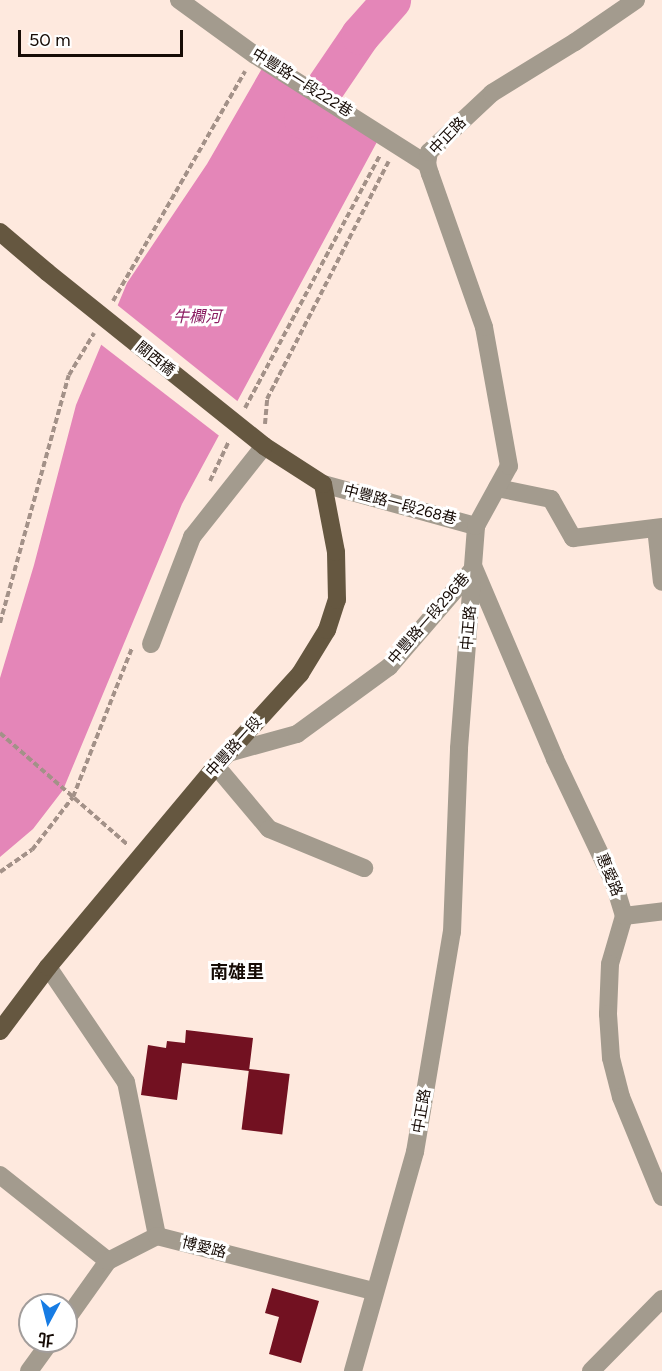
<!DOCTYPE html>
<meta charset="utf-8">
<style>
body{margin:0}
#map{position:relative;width:662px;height:1371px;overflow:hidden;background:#fee9de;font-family:Figtree,"Noto Sans TC",sans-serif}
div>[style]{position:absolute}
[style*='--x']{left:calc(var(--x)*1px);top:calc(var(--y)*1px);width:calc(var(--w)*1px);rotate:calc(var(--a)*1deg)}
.water>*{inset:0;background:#e486b8}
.pier>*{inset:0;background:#fee9de}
.river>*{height:39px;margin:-19.5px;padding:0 19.5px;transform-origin:19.5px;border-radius:19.5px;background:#e486b8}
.building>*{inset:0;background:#721121;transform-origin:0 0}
.path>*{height:4px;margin-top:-2px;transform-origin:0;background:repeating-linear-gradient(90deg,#a39188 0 6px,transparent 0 9px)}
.minor>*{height:18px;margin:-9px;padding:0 9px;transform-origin:9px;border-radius:9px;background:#a39b8e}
.major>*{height:18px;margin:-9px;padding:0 9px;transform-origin:9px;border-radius:9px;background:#655740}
.major-bridge>*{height:18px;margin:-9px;padding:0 9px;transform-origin:9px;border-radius:9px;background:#655740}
span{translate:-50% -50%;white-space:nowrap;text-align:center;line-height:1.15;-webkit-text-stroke:6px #fff;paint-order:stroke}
.street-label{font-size:15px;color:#160b05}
.water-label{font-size:16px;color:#8a1c61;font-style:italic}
.quarter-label{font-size:18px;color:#160b05;font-weight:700}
.north{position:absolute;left:18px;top:1293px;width:60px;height:60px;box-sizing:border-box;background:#fff;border:2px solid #a29d9b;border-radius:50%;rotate:187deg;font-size:16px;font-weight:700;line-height:24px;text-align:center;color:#160b05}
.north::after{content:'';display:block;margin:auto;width:21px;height:27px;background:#177ce4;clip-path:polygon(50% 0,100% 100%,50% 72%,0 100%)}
.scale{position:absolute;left:18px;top:30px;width:165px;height:27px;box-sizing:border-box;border:3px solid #160b05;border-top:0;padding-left:8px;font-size:18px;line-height:21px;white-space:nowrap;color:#160b05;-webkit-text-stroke:4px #fff;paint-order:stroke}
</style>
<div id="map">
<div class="water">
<i style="clip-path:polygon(264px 65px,378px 140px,182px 504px,63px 790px,33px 829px,0 857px,0 678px,34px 565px,76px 405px,127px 283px,207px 164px)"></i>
</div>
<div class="pier">
<i style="clip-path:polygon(116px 304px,241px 404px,222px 438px,99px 343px)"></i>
</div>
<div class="river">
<i style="--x:297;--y:135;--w:17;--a:-69"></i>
<i style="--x:303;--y:119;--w:102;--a:-55.8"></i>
<i style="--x:360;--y:35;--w:47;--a:-48.5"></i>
</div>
<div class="building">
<i style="clip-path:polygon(186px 1030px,253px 1038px,249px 1071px,182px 1063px,177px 1100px,141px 1095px,148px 1045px,166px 1048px,167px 1041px,185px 1043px)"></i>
<i style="left:249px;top:1069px;width:41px;height:61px;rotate:7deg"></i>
<i style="clip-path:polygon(272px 1288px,319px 1301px,301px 1363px,269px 1354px,279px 1317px,265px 1313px)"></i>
</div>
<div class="path">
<i style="--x:113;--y:301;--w:265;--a:-60.1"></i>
<i style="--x:245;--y:408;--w:287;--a:-61.9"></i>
<i style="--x:265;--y:424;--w:25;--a:-85"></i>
<i style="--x:267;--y:399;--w:267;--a:-62.9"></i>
<i style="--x:210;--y:481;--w:44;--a:-64.6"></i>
<i style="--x:0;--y:623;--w:257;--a:-74.5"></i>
<i style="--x:69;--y:375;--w:49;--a:-59.2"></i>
<i style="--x:0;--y:733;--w:170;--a:41.2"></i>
<i style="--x:0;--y:872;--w:39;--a:-35"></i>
<i style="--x:32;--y:850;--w:67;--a:-52.3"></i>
<i style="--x:73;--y:797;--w:160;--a:-68.4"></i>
</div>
<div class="minor">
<i style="--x:179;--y:0;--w:94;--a:35.9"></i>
<i style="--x:255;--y:55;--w:204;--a:32.4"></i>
<i style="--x:323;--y:484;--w:159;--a:15.4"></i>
<i style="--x:497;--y:488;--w:55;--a:11.5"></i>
<i style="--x:551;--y:499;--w:45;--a:60.6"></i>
<i style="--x:573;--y:538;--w:90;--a:-7"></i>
<i style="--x:656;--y:528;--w:54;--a:83.7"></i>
<i style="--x:151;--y:644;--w:115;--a:-69"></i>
<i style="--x:192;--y:537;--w:116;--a:-51.6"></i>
<i style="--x:228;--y:753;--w:72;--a:-15.4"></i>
<i style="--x:297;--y:734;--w:114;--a:-36.1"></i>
<i style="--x:389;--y:667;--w:130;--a:-49.4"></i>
<i style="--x:474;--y:568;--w:207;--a:67"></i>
<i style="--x:555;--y:759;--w:137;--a:64.6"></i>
<i style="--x:614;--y:883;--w:34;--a:73"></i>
<i style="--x:624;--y:916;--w:50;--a:106.3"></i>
<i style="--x:610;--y:964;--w:50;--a:92.3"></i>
<i style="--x:608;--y:1014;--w:44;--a:86.1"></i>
<i style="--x:611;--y:1058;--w:40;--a:75.6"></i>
<i style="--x:621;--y:1097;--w:108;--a:67.7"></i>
<i style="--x:216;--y:766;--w:82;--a:49.9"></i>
<i style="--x:269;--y:829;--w:103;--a:22.3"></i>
<i style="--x:624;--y:916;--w:38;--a:-7"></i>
<i style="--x:48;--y:967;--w:139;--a:55.9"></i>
<i style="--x:126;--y:1082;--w:157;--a:78.6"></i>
<i style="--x:0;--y:1175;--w:138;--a:38.5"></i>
<i style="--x:66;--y:1320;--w:72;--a:-54.6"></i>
<i style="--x:108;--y:1261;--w:55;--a:-27"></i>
<i style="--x:157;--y:1236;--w:223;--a:14.3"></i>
<i style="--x:29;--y:1371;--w:37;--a:-54"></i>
<i style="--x:353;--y:1371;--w:228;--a:-74.2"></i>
<i style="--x:415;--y:1152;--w:223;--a:-80.5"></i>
<i style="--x:452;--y:932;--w:184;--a:-87.8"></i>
<i style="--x:459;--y:748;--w:223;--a:-85.6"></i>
<i style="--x:476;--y:526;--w:68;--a:-61.2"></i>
<i style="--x:509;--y:466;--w:141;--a:-100.2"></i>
<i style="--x:484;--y:327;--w:162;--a:-109.4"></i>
<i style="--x:430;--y:174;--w:10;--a:-107"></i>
<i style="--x:427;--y:164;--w:12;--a:-81"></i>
<i style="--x:429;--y:152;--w:86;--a:-43.1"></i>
<i style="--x:492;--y:93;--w:97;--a:-31.6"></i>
<i style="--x:575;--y:42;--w:74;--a:-34.5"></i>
<i style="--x:591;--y:1371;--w:101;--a:-45.4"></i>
</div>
<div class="major">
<i style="--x:0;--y:232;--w:62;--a:40.4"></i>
<i style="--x:0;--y:1031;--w:80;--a:-53.1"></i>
<i style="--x:48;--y:967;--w:262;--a:-50.1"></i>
<i style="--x:216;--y:766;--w:125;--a:-47.6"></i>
<i style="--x:300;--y:674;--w:52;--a:-58.5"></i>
<i style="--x:327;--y:630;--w:32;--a:-72"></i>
<i style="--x:337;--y:600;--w:48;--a:-91.2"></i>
<i style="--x:336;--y:552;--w:69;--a:-100.8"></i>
<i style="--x:323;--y:484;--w:70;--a:-147.2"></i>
</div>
<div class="major-bridge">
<i style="--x:47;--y:272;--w:278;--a:38.7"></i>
</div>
<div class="street-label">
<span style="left:302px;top:83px;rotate:32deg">中豐路一段222巷</span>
<span style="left:448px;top:136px;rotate:-46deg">中正路</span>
<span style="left:155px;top:359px;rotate:39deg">關西橋</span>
<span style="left:400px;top:505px;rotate:15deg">中豐路一段268巷</span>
<span style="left:429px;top:619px;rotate:-49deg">中豐路一段296巷</span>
<span style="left:469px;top:628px;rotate:-85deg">中正路</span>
<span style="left:234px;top:747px;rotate:-48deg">中豐路一段</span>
<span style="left:609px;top:875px;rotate:68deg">惠愛路</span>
<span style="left:422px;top:1111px;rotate:-80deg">中正路</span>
<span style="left:204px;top:1248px;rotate:14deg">博愛路</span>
</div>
<div class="water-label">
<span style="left:197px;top:317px">牛欄河</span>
</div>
<div class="quarter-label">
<span style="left:237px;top:972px">南雄里</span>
</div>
<div class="north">北</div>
<div class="scale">50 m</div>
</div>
